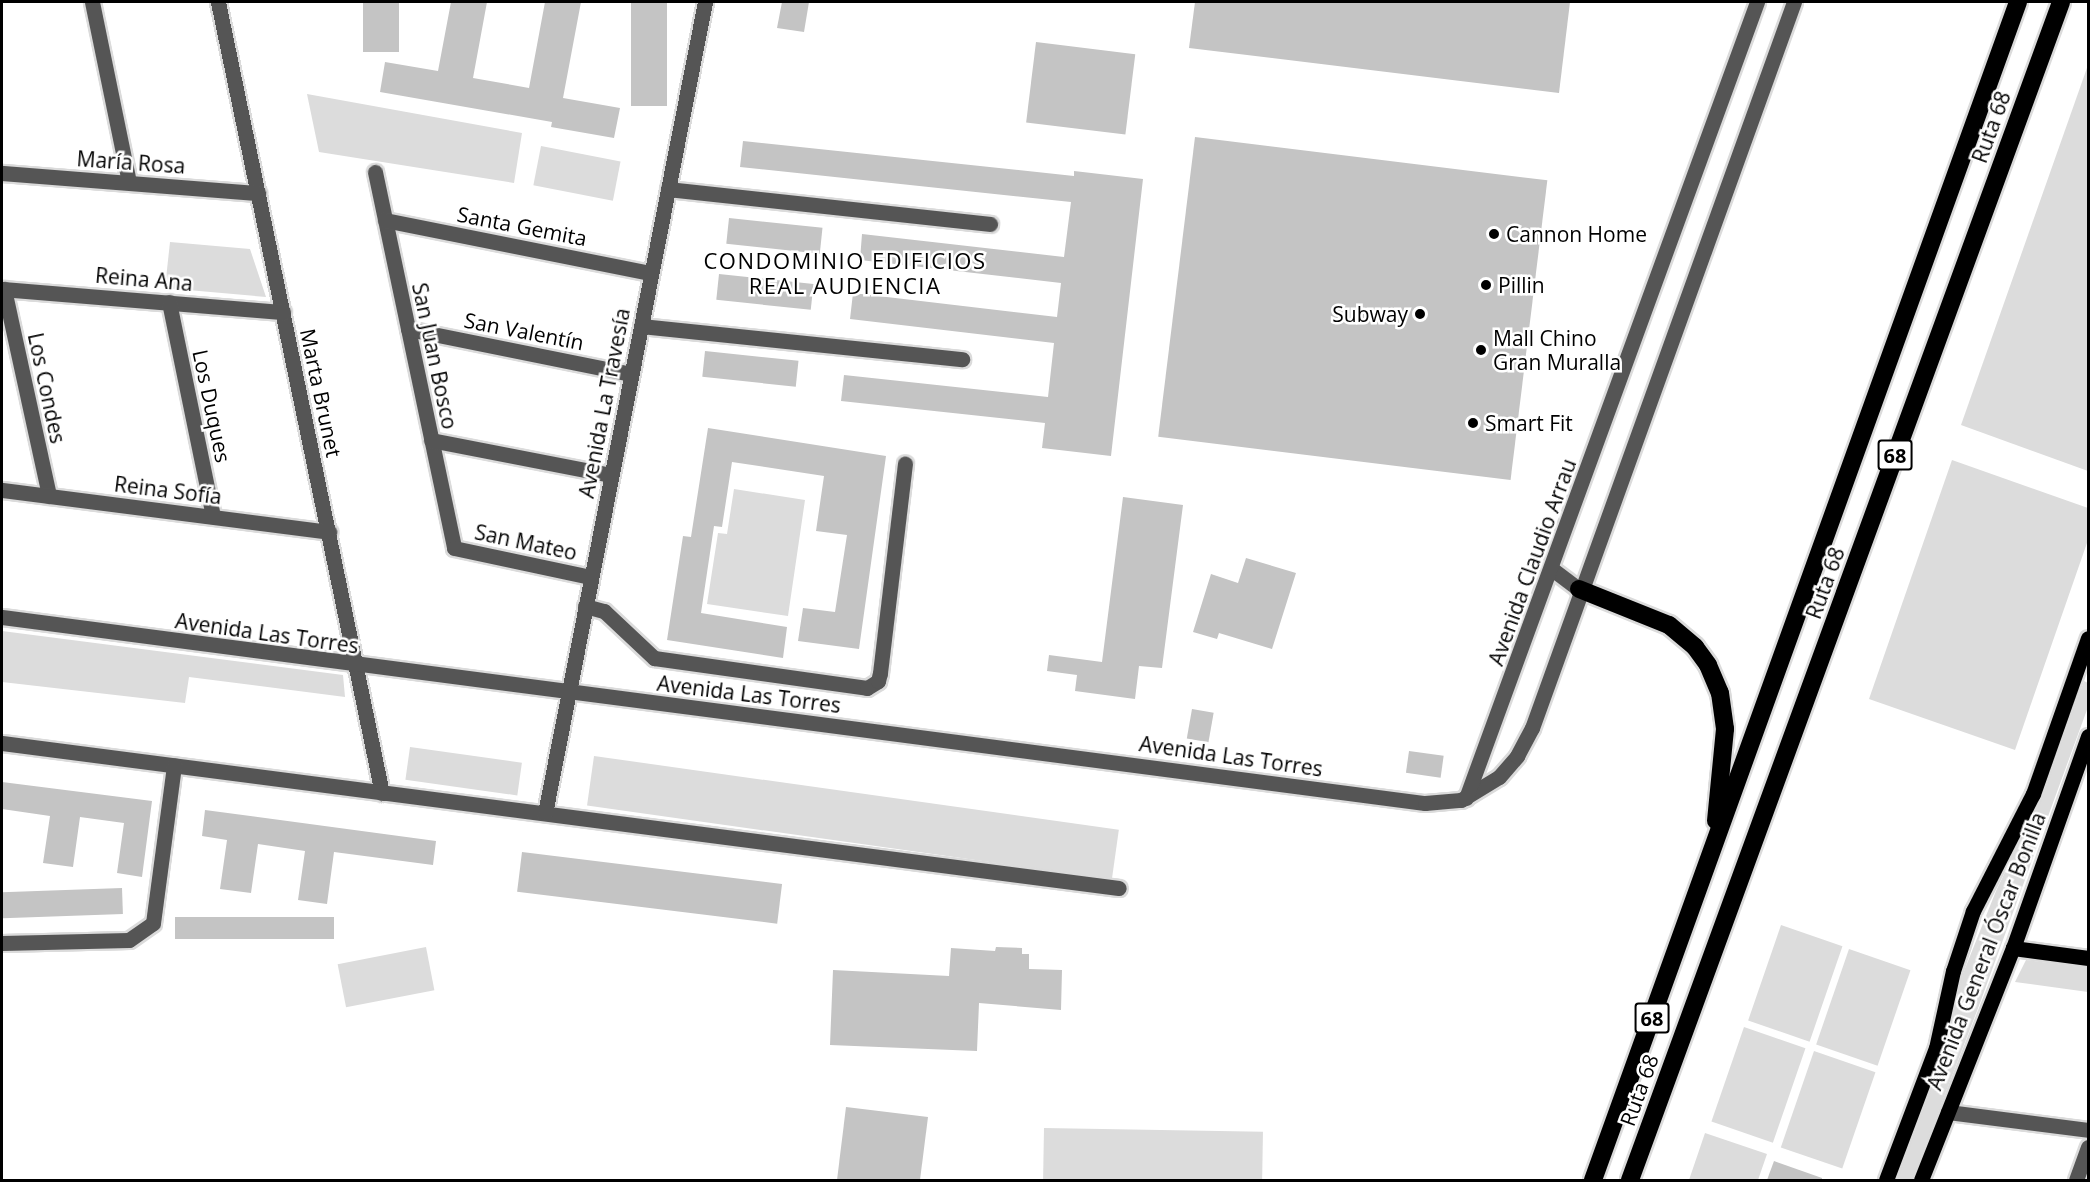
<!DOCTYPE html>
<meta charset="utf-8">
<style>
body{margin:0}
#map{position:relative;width:2090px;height:1182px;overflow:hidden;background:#fff;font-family:"Open Sans",sans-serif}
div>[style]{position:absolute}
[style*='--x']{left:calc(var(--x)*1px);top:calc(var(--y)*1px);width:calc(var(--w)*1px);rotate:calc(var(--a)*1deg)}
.green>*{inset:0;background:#dcdcdc;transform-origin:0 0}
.building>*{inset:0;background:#c4c4c4;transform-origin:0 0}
.roads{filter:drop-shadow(2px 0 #dbdbdb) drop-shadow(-2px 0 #dbdbdb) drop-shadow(0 2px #dbdbdb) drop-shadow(0 -2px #dbdbdb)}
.minor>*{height:15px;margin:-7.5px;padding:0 7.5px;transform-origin:7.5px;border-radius:7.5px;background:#555}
.major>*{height:15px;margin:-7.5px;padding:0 7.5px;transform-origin:7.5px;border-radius:7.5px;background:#000}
.highway>*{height:18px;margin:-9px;padding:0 9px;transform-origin:9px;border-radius:9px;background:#000}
.dots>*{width:16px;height:16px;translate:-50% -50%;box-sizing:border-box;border:3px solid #fff;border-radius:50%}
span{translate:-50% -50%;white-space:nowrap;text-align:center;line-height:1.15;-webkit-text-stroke:5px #fff;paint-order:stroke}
.shield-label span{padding:2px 4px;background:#fff;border:2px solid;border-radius:4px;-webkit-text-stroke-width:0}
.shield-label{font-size:20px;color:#000;font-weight:700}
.street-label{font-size:21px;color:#000}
.poi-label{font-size:21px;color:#000}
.left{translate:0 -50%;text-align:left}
.right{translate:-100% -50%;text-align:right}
.neighbourhood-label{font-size:22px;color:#000;letter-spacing:1.5px}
.frame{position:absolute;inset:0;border:3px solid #000;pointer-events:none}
</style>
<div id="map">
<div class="green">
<i style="clip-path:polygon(2088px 65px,2088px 471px,1961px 425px)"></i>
<i style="clip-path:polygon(307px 94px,522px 133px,514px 183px,319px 152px)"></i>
<i style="left:541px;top:146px;width:81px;height:40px;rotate:11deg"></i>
<i style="clip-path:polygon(170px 242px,250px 249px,266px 297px,165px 288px)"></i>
<i style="clip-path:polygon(1952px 460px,2088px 508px,2088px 540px,2015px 750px,1869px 699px)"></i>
<i style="clip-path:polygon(734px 489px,805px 500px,788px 616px,707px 604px,718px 533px,727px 534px)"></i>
<i style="clip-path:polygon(2px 631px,343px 675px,345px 697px,189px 677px,185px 703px,2px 682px)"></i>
<i style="clip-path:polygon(2084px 681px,2088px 683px,2088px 707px,1977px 1011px,1912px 1180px,1895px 1180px,1944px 1055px,1962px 976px,1996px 891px,2040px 799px)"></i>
<i style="left:410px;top:747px;width:113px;height:33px;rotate:8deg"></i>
<i style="left:594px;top:756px;width:530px;height:50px;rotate:8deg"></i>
<i style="left:1781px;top:925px;width:65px;height:101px;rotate:19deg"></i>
<i style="left:426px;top:947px;width:44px;height:90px;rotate:79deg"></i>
<i style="left:1849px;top:949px;width:65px;height:101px;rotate:19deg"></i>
<i style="clip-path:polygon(2026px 960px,2088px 968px,2088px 992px,2015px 982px)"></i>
<i style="left:1744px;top:1027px;width:65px;height:100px;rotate:19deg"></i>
<i style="left:1814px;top:1051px;width:65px;height:102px;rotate:19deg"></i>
<i style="left:1044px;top:1128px;width:219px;height:52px;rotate:1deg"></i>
<i style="clip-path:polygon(1705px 1133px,1767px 1154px,1758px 1180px,1689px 1180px)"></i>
</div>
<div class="building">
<i style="left:363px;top:2px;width:36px;height:50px"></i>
<i style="clip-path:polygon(451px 2px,487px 2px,473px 78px,529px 88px,545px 2px,581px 2px,563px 98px,620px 108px,614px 138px,551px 127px,552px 122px,380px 92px,385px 62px,438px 71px)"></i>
<i style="left:631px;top:2px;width:36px;height:104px"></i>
<i style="clip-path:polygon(782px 2px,809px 2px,804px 32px,777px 28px)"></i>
<i style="clip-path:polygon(1195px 2px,1570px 2px,1559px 93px,1189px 48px)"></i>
<i style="left:1036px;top:42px;width:100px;height:81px;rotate:7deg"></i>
<i style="left:1195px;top:137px;width:355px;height:302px;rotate:7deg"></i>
<i style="clip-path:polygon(743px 141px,1074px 176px,1074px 171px,1143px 179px,1111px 456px,1042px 448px,1045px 423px,841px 401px,844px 375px,1048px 397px,1054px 343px,850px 319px,853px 293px,1057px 317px,1061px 283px,860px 260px,862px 234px,1064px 257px,1071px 202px,740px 167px)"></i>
<i style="left:729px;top:218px;width:94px;height:26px;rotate:6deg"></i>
<i style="left:719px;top:274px;width:95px;height:26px;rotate:6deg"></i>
<i style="left:705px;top:351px;width:94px;height:26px;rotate:6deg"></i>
<i style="clip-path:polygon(708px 428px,886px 456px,859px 649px,798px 641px,803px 608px,835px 612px,847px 535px,816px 531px,824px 476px,732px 462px,722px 527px,714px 526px,701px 613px,787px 627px,783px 658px,667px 640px,683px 536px,691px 537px)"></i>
<i style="clip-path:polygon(1123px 497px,1183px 505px,1162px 668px,1139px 666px,1135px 699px,1075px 691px,1077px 675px,1047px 671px,1049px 655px,1102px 662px)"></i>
<i style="clip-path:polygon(1246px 558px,1296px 573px,1272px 649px,1219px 633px,1217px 639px,1193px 632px,1211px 574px,1238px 583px)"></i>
<i style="left:1192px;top:709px;width:22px;height:30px;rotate:10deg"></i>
<i style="left:1409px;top:751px;width:35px;height:22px;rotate:8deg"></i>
<i style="clip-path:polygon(2px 782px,152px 801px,142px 877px,117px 873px,124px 823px,80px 817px,73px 867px,43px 863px,50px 816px,2px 809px)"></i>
<i style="clip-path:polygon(205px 810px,436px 841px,433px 865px,334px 852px,327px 904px,298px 900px,305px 851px,258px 844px,251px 893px,220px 889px,227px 840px,202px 836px)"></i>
<i style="left:522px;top:852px;width:262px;height:40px;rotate:7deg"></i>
<i style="left:122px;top:888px;width:26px;height:120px;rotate:88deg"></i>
<i style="left:334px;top:917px;width:22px;height:159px;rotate:90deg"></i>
<i style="clip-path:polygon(996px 947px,1022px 948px,1022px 954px,1029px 954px,1029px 969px,1062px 970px,1061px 1010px,979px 1003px,977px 1051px,830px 1045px,833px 970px,949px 976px,951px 948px,995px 951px)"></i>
<i style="clip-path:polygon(846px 1107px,928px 1117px,920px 1180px,837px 1180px)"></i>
<i style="clip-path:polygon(1774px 1161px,1822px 1178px,1822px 1180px,1767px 1180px)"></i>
</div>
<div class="roads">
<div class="minor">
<i style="--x:92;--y:2;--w:184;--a:78.4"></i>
<i style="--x:218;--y:2;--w:808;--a:78.29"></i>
<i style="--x:375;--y:172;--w:384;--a:78.1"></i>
<i style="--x:454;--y:548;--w:140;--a:12"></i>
<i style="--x:2;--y:173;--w:257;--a:4.5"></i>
<i style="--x:668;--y:189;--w:324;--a:6.2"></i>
<i style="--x:385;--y:220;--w:271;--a:11.3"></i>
<i style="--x:2;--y:289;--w:282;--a:4.7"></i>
<i style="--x:4;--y:289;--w:212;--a:77.7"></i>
<i style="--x:169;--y:302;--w:219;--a:78.4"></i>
<i style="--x:641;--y:326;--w:323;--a:5.9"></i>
<i style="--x:408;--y:329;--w:227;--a:11.4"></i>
<i style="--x:431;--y:440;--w:183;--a:11"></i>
<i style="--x:2;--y:490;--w:330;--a:7.3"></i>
<i style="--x:1552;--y:569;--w:34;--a:37"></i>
<i style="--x:585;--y:606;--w:20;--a:15"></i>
<i style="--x:604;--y:611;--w:69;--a:43.2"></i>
<i style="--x:654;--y:658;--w:215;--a:8"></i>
<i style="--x:867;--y:688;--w:13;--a:-32"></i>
<i style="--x:878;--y:681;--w:8;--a:-76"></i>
<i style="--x:880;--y:673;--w:211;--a:-83.2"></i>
<i style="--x:2;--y:617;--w:1435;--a:7.45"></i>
<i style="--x:1425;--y:803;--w:36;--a:-5"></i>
<i style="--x:1461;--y:800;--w:44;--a:-31.2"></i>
<i style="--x:1499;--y:777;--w:28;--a:-49"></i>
<i style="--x:1517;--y:756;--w:32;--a:-62"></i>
<i style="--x:1532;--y:728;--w:772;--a:-70.16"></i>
<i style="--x:2;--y:743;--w:1126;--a:7.4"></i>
<i style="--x:1466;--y:798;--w:848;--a:-69.92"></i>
<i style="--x:545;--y:813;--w:827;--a:-78.84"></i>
<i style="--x:2;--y:943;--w:127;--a:-1.4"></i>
<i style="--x:129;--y:940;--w:29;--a:-35"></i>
<i style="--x:153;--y:923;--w:159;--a:-82.4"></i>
<i style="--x:1948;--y:1112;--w:141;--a:7.3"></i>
<i style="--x:2076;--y:1180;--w:35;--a:-70"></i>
</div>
<div class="major">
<i style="--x:2013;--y:948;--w:76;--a:7.6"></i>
<i style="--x:1886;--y:1180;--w:141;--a:-69.3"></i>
<i style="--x:1936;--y:1048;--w:79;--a:-77.6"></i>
<i style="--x:1953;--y:971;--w:63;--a:-71.6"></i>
<i style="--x:1973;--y:911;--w:131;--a:-62.9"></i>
<i style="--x:2033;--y:794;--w:165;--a:-70.6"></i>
<i style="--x:1921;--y:1180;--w:250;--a:-68.4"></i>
<i style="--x:2013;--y:948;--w:225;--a:-70.5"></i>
</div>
<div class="highway">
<i style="--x:1579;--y:589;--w:97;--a:21.8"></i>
<i style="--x:1669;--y:625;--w:34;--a:40"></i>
<i style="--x:1695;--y:647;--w:22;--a:54"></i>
<i style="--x:1708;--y:665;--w:30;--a:67"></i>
<i style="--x:1720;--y:693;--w:36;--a:82"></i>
<i style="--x:1725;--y:729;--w:92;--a:95.6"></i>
<i style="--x:1593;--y:1180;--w:1252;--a:-70.16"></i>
<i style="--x:1630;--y:1180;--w:1254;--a:-69.9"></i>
</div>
</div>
<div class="dots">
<i style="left:1494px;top:234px;background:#000"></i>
<i style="left:1486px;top:285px;background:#000"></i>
<i style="left:1420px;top:314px;background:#000"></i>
<i style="left:1481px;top:350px;background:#000"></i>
<i style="left:1473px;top:423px;background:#000"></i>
</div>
<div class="shield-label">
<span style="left:1895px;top:455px">68</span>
<span style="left:1652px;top:1018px">68</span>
</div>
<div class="street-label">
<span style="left:1991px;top:127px;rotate:-70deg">Ruta 68</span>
<span style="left:131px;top:162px;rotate:4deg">María Rosa</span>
<span style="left:522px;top:226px;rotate:11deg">Santa Gemita</span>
<span style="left:144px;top:279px;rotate:5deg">Reina Ana</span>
<span style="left:524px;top:331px;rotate:11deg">San Valentín</span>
<span style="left:435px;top:356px;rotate:78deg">San Juan Bosco</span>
<span style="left:47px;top:388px;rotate:78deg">Los Condes</span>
<span style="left:321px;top:393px;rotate:78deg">Marta Brunet</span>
<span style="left:604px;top:403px;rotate:-79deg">Avenida La Travesía</span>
<span style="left:212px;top:406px;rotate:78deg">Los Duques</span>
<span style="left:168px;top:490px;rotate:7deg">Reina Sofía</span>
<span style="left:526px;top:542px;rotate:12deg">San Mateo</span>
<span style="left:1532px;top:562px;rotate:-70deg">Avenida Claudio Arrau</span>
<span style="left:1825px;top:583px;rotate:-70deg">Ruta 68</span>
<span style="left:267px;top:633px;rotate:8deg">Avenida Las Torres</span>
<span style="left:749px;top:694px;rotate:7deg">Avenida Las Torres</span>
<span style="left:1231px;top:756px;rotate:8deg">Avenida Las Torres</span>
<span style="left:1986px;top:951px;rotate:-69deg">Avenida General Óscar Bonilla</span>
<span style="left:1639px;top:1090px;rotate:-70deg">Ruta 68</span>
</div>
<div class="poi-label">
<span class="left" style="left:1506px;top:234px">Cannon Home</span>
<span class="left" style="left:1498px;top:285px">Pillin</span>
<span class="right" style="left:1408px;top:314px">Subway</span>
<span class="left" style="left:1493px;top:350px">Mall Chino<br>Gran Muralla</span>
<span class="left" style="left:1485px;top:423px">Smart Fit</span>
</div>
<div class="neighbourhood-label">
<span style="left:845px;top:273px">CONDOMINIO EDIFICIOS<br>REAL AUDIENCIA</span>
</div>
<div class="frame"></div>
</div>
